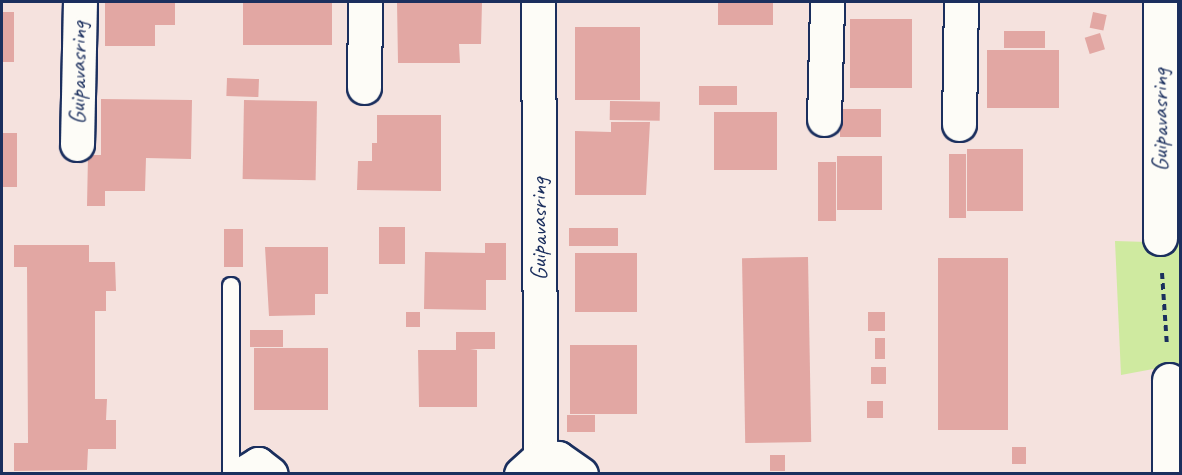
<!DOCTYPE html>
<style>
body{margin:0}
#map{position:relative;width:1182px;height:475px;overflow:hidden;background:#f5e2de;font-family:Caveat,sans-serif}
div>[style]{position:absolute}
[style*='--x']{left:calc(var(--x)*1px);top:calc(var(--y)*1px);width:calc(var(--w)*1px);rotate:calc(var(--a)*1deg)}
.green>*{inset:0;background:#cfeaa0}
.building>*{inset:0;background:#e2a7a3;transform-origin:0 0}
.path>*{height:4px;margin-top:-2px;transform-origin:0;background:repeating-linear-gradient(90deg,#1b2f5e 0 6px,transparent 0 10.5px)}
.roads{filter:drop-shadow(2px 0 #1b2f5e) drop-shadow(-2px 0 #1b2f5e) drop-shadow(0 2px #1b2f5e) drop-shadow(0 -2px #1b2f5e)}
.lane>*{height:16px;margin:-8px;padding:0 8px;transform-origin:8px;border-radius:8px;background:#fdfcf7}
.street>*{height:33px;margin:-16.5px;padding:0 16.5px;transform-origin:16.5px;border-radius:16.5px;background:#fdfcf7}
span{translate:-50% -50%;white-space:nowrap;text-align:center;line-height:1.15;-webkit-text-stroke:6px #fdfcf7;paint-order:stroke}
.street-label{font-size:24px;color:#1b2f5e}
.frame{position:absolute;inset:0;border:3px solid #1b2f5e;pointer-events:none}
</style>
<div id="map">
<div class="green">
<i style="clip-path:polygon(1115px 241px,1180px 243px,1180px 364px,1121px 375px)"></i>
</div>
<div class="building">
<i style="clip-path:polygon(105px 2px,175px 2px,175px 25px,155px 25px,155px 46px,105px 46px)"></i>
<i style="left:243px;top:2px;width:89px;height:43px"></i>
<i style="clip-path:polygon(397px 2px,482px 2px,481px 44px,459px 44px,460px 63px,398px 63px)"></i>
<i style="left:718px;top:2px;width:55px;height:23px"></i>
<i style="left:2px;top:12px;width:12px;height:50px"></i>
<i style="left:1093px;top:12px;width:14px;height:16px;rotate:12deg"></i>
<i style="left:850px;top:19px;width:62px;height:69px"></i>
<i style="left:575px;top:27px;width:65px;height:73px"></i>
<i style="left:1004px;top:31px;width:41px;height:17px"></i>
<i style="left:1100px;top:33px;width:17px;height:16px;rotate:73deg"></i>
<i style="left:987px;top:50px;width:72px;height:58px"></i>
<i style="left:227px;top:78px;width:32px;height:18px;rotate:2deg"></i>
<i style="left:699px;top:86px;width:38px;height:19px"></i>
<i style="clip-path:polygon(101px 99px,192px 100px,191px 159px,146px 158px,145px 191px,105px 191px,105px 206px,87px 206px,88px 155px,101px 155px)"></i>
<i style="left:244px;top:100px;width:73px;height:79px;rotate:1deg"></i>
<i style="left:610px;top:101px;width:50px;height:19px;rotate:1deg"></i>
<i style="left:840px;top:109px;width:41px;height:28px"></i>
<i style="left:714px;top:112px;width:63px;height:58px"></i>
<i style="clip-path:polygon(377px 115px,441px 115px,441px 191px,357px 190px,358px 161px,372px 161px,372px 143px,377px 143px)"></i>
<i style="clip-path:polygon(611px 122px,650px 122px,646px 195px,575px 195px,575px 131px,611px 132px)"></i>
<i style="left:2px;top:133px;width:15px;height:54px"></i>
<i style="left:967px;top:149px;width:56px;height:62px"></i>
<i style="left:949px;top:154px;width:17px;height:64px"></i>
<i style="left:837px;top:156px;width:45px;height:54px"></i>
<i style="left:818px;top:162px;width:18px;height:59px"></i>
<i style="left:379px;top:227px;width:26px;height:37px"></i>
<i style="left:618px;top:228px;width:18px;height:49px;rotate:90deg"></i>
<i style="left:224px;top:229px;width:19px;height:38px"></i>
<i style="clip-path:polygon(485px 243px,506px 243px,506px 280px,486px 280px,486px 310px,424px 309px,425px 252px,485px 253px)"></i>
<i style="clip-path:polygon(14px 245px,89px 245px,89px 262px,115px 262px,116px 291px,106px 291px,106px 311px,95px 311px,95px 399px,107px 399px,106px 420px,116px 420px,116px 449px,88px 449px,87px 470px,14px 471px,14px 443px,28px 443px,27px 267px,14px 267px)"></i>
<i style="clip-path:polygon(265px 247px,328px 247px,328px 294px,315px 294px,315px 315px,269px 316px)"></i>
<i style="left:637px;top:253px;width:59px;height:62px;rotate:90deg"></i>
<i style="left:808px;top:257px;width:185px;height:66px;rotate:89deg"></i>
<i style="left:938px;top:258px;width:70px;height:172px"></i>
<i style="left:406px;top:312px;width:14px;height:15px"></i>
<i style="left:868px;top:312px;width:17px;height:19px"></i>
<i style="left:283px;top:330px;width:17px;height:33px;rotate:90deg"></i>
<i style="clip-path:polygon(456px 332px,495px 332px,495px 349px,470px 349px,477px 350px,477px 407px,419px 407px,418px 350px,456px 350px)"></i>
<i style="left:875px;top:338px;width:10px;height:21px"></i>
<i style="left:570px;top:345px;width:67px;height:69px"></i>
<i style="left:254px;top:348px;width:74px;height:62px"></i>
<i style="left:886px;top:367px;width:17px;height:15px;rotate:90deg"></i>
<i style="left:867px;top:401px;width:16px;height:17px"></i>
<i style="left:567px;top:415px;width:28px;height:17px"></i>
<i style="left:1012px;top:447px;width:14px;height:17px"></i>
<i style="left:785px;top:455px;width:16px;height:15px;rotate:90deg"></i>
</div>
<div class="path">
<i style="--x:1162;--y:273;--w:73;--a:86.1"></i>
</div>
<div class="roads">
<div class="lane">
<i style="--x:231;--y:286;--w:188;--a:90"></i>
</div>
<div class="street">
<i style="--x:538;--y:2;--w:455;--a:89.7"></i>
<i style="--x:1160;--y:2;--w:236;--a:90"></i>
<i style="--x:364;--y:87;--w:85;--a:-89.3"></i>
<i style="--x:824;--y:119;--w:117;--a:-88.5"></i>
<i style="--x:959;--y:124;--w:122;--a:-89.1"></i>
<i style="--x:77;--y:144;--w:142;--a:-88.8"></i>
<i style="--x:242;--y:474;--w:19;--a:-32"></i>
<i style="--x:258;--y:464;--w:16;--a:38"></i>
<i style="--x:521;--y:474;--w:25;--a:-42"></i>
<i style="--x:540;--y:457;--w:18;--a:3"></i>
<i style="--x:558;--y:458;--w:28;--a:35"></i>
<i style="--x:1169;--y:474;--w:94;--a:-90"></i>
</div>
</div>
<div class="street-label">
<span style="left:78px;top:73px;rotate:-89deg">Guipavasring</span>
<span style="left:1160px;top:120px;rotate:-90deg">Guipavasring</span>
<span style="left:539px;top:229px;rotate:-90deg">Guipavasring</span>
</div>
<div class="frame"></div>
</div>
